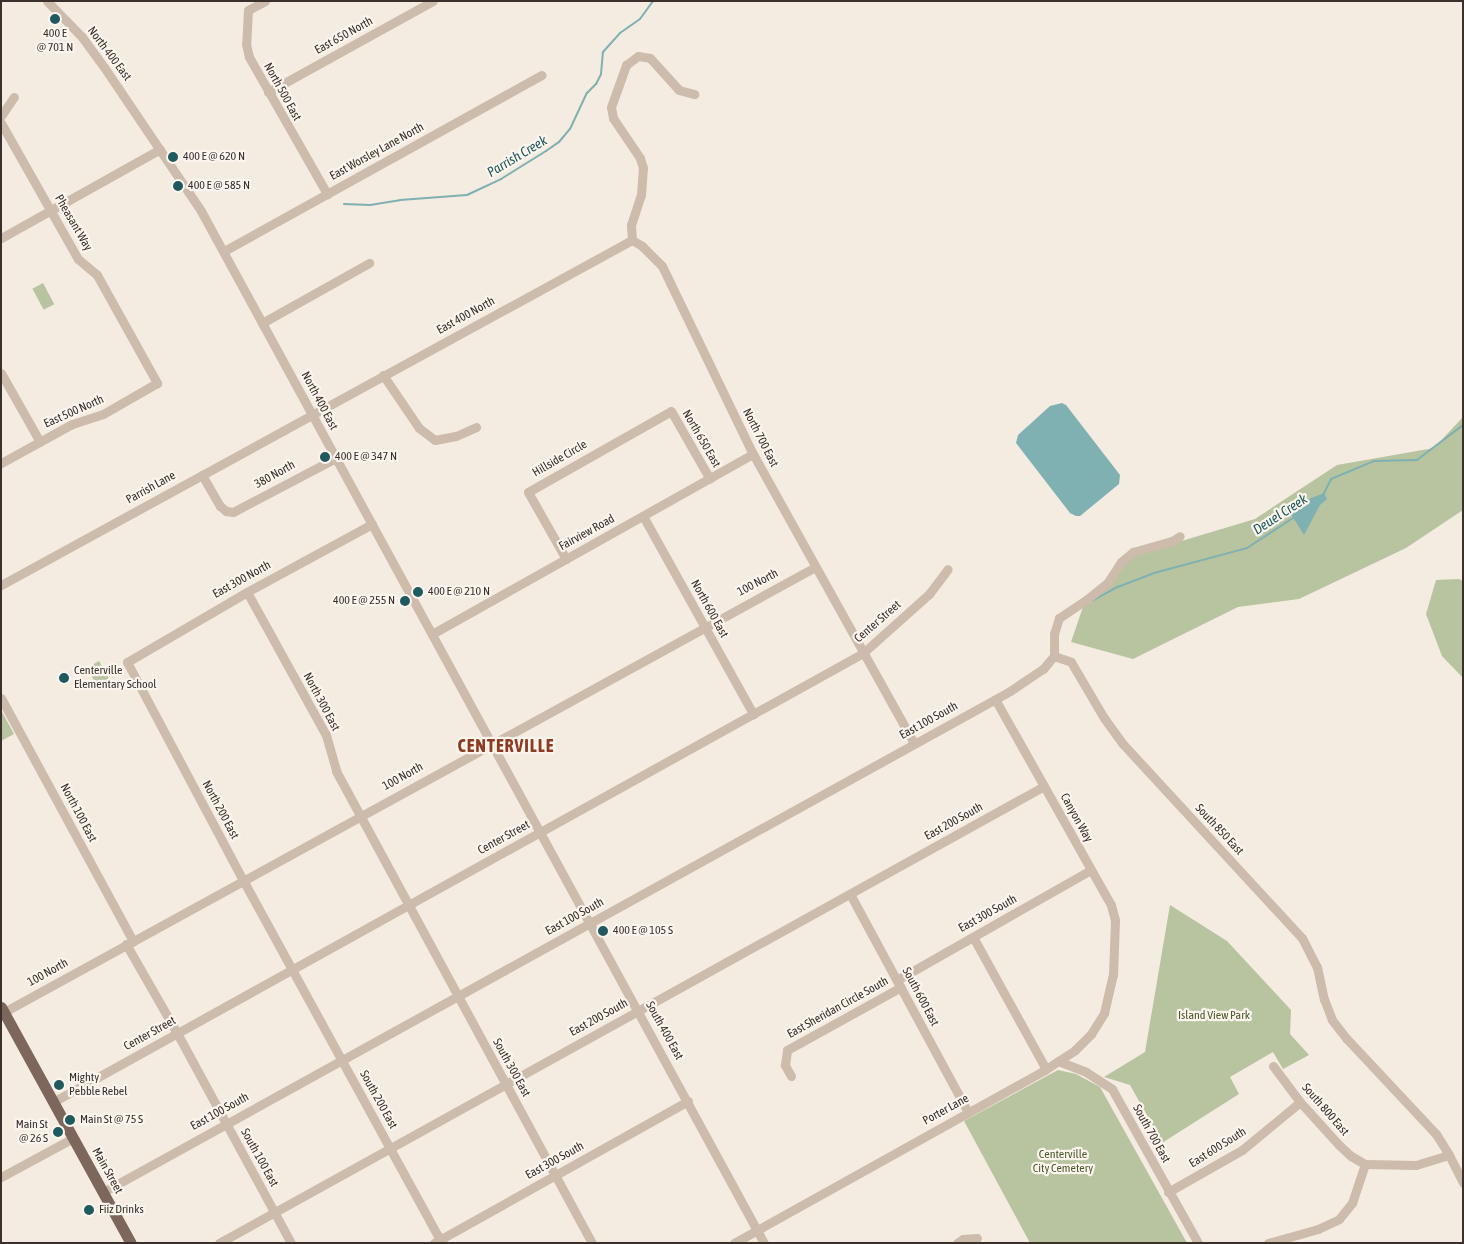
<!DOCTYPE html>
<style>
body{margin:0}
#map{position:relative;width:1464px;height:1244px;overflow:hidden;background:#f4ebe1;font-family:"Asap Condensed",sans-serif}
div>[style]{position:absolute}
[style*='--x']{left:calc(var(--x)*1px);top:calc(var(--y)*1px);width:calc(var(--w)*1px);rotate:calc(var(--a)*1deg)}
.green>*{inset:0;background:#b8c4a0;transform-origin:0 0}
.water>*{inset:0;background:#7fb0b2}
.stream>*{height:2px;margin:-1px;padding:0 1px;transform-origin:1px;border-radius:1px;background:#7fb0b2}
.minor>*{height:9px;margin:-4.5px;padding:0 4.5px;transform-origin:4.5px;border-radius:4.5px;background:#cdbbac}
.major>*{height:11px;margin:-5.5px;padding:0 5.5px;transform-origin:5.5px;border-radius:5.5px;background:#7d675c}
.dots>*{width:14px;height:14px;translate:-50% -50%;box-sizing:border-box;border:2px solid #fbf5ee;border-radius:50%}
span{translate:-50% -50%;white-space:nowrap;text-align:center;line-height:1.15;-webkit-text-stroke:4.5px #fbf5ee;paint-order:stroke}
.poi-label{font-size:12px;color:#3b302b}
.left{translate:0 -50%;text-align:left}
.right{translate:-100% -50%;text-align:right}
.street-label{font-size:12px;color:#3b302b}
.park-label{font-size:12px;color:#4a5a2e}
.water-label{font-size:14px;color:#1f5a5e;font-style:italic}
.district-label{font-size:18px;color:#8c3b22;font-weight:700;letter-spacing:1px}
.frame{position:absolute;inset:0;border:2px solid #3b302b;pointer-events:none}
</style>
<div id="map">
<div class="green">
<i style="left:43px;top:283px;width:24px;height:12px;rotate:62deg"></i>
<i style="clip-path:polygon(1463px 417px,1463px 510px,1406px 548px,1299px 599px,1238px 607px,1133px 659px,1071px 642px,1085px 601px,1128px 557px,1255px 519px,1337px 465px,1434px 448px)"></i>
<i style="clip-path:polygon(1459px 579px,1463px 581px,1463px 678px,1442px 656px,1426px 614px,1436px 580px)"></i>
<i style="left:99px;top:661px;width:20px;height:14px;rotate:60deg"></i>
<i style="clip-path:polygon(1px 710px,14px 734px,1px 741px)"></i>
<i style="clip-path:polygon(1170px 905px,1227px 941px,1291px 1010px,1290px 1034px,1309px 1055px,1283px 1069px,1273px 1052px,1230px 1077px,1239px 1094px,1154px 1148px,1147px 1138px,1157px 1133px,1130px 1085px,1104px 1077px,1145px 1052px)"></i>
<i style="clip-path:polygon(1058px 1070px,1076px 1074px,1100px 1087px,1187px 1243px,1030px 1243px,964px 1121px)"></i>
</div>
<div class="water">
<i style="clip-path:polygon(1062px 403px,1066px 405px,1120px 475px,1119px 484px,1080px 516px,1076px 516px,1070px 513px,1016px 443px,1018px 435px,1050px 406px)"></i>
<i style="clip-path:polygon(1324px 493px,1327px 499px,1320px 505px,1304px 535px,1287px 508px)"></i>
</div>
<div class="stream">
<i style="--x:344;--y:204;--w:26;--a:2"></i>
<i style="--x:370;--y:205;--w:30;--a:-9"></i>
<i style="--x:400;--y:200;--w:67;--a:-4.3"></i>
<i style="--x:467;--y:195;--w:38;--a:-25"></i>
<i style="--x:501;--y:179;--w:53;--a:-31.9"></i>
<i style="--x:546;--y:151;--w:16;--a:-35"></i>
<i style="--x:559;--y:142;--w:17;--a:-50"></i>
<i style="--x:570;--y:129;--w:40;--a:-65"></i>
<i style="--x:587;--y:93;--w:13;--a:-45"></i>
<i style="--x:596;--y:84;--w:11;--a:-63"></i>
<i style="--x:601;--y:74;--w:22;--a:-85"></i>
<i style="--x:603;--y:52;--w:25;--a:-48"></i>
<i style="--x:620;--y:33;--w:24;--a:-35"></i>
<i style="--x:640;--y:19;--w:22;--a:-54"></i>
<i style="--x:1323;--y:495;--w:18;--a:-63"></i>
<i style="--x:1331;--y:479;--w:47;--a:-22.7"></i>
<i style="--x:1374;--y:461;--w:43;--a:-1.3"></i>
<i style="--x:1417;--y:460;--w:58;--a:-37.3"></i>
<i style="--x:1092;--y:601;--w:26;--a:-29"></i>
<i style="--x:1115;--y:588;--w:42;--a:-21"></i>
<i style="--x:1154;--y:573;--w:96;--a:-15"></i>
<i style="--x:1247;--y:548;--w:55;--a:-33.1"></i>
</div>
<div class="minor">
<i style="--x:47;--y:1;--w:50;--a:45.8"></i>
<i style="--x:82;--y:37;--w:37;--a:54"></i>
<i style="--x:104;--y:67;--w:174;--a:56"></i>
<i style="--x:201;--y:211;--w:1176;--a:61.39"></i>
<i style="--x:265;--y:1;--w:19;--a:152"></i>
<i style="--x:248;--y:10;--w:34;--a:93"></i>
<i style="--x:246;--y:44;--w:13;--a:77"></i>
<i style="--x:249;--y:57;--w:158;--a:60.3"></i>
<i style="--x:268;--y:92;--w:188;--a:-28.9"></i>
<i style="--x:1;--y:116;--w:23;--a:-56"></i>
<i style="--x:1;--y:123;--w:156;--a:60.5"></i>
<i style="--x:78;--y:259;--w:25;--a:40"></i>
<i style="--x:97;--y:275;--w:124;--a:60.9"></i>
<i style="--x:157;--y:383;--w:62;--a:150.1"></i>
<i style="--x:103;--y:414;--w:33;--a:162"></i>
<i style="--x:72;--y:424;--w:81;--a:151.2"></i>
<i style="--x:1;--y:238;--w:182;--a:-29.2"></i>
<i style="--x:632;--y:240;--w:12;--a:31"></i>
<i style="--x:642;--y:246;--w:28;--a:45"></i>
<i style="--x:662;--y:266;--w:209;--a:64.2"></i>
<i style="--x:753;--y:454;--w:331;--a:60.9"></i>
<i style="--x:632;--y:240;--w:15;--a:-94"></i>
<i style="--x:631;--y:225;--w:32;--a:-72"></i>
<i style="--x:641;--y:195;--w:27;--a:-86"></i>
<i style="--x:643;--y:168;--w:10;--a:-107"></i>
<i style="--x:640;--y:158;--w:48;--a:-124"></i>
<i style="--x:613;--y:118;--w:11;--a:-100"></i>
<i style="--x:611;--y:107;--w:45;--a:-70.3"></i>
<i style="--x:626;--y:65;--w:15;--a:-37"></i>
<i style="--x:638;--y:56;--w:12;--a:9"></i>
<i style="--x:650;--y:58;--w:43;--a:47.8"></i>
<i style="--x:679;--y:90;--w:16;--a:15"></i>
<i style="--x:224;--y:251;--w:363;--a:-29"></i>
<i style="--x:262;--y:323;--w:123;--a:-29.3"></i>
<i style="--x:1;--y:373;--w:79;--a:60.5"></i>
<i style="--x:383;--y:375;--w:64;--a:55.8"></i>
<i style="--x:419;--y:428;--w:20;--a:37"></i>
<i style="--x:435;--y:440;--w:21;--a:-11"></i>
<i style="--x:456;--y:436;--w:22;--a:-24"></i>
<i style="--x:202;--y:475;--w:36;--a:60"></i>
<i style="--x:220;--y:506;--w:8;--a:40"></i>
<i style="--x:226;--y:511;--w:7;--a:8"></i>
<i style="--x:233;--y:512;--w:116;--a:-27.7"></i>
<i style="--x:643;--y:516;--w:227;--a:60.9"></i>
<i style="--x:372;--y:524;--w:142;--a:151.5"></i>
<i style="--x:247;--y:592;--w:139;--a:149.7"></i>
<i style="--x:127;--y:662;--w:247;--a:62"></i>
<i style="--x:243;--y:880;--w:414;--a:61.3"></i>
<i style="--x:566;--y:559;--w:77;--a:-119.6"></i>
<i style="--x:528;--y:492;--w:164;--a:-29.5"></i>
<i style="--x:671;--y:411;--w:78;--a:60.2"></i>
<i style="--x:1;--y:585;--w:719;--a:-28.67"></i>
<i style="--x:247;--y:592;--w:163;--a:61.1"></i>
<i style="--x:326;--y:735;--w:37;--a:74"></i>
<i style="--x:336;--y:771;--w:537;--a:61.53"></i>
<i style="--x:432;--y:634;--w:368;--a:-29.3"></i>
<i style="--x:1054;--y:656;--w:18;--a:19"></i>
<i style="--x:1071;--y:662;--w:65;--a:59.5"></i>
<i style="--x:1104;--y:718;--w:31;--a:54"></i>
<i style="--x:1122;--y:743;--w:265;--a:47.3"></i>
<i style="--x:1302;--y:938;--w:33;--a:63"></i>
<i style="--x:1317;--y:967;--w:33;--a:78"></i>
<i style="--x:1324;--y:999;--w:22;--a:69"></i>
<i style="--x:1332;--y:1020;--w:24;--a:52"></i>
<i style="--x:1347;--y:1039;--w:130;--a:46.9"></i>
<i style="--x:1436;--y:1134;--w:25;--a:58"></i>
<i style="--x:1449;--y:1155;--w:31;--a:63"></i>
<i style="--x:1054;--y:656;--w:22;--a:-90"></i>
<i style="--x:1054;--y:634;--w:17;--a:-73"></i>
<i style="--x:1059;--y:618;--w:32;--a:-34"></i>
<i style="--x:1086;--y:600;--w:28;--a:-39"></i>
<i style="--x:1108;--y:582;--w:24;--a:-57"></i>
<i style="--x:1121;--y:562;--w:16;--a:-40"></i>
<i style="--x:1133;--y:552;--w:41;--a:-15.8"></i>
<i style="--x:1172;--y:541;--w:9;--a:-32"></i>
<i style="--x:1;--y:698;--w:277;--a:61.5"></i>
<i style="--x:850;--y:894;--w:248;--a:61.6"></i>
<i style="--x:973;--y:937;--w:151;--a:61.1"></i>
<i style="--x:126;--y:944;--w:103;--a:60.2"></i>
<i style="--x:177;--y:1033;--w:239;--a:61.5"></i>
<i style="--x:897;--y:980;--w:223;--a:-29.6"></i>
<i style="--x:4;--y:1012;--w:925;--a:-28.75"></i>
<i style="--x:1058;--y:1061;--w:30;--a:21"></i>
<i style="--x:1086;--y:1072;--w:31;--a:33"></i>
<i style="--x:1112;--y:1089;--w:176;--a:60.8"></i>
<i style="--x:1273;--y:1066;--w:45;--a:53.1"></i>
<i style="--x:1300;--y:1102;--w:58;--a:47.8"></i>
<i style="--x:1339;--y:1145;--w:16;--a:43"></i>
<i style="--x:1351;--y:1156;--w:16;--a:30"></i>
<i style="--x:791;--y:1076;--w:13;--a:-119"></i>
<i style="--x:785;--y:1065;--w:15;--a:-82"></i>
<i style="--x:787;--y:1050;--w:130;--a:-28.9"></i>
<i style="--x:53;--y:1102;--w:926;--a:-29"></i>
<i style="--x:863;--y:653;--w:89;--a:-41.8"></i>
<i style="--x:929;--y:594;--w:31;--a:-53"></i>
<i style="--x:1;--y:1177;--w:82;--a:-28.4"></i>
<i style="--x:103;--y:1192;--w:1036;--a:-28.91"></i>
<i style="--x:1010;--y:691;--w:40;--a:-34"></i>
<i style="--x:1043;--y:669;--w:17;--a:-50"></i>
<i style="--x:1168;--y:1192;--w:85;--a:-29.6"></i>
<i style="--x:1242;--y:1150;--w:75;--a:-39.6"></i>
<i style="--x:219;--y:1243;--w:943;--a:-28.98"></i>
<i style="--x:434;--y:1243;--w:291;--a:-29.2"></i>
<i style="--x:734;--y:1243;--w:357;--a:-29.1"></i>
<i style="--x:1046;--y:1069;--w:35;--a:-33"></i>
<i style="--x:1075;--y:1050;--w:23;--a:-45"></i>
<i style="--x:1091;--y:1034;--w:25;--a:-58"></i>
<i style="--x:1104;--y:1013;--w:39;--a:-77"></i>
<i style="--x:1113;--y:975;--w:55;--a:-87.9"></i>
<i style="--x:1115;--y:920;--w:16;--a:-105"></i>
<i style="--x:1111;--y:905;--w:236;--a:-119.4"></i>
<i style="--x:957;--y:1243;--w:7;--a:-34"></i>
<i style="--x:963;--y:1239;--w:14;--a:-4"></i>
<i style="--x:1268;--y:1243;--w:52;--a:-15.6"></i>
<i style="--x:1318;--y:1229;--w:23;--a:-25"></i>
<i style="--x:1339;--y:1219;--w:21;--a:-51"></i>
<i style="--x:1352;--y:1203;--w:41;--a:-71.6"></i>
<i style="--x:1365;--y:1164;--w:51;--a:1.1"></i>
<i style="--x:1416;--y:1165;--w:34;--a:-17"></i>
</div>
<div class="major">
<i style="--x:1;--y:1007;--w:269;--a:61.2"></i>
</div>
<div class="dots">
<i style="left:55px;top:19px;background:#1f5a5e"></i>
<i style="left:173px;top:157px;background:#1f5a5e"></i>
<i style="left:178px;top:186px;background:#1f5a5e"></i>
<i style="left:325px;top:457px;background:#1f5a5e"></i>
<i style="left:418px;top:592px;background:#1f5a5e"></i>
<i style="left:405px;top:601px;background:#1f5a5e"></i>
<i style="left:64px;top:678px;background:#1f5a5e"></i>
<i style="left:603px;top:931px;background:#1f5a5e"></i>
<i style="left:59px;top:1085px;background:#1f5a5e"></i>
<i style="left:70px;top:1120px;background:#1f5a5e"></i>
<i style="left:58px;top:1132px;background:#1f5a5e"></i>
<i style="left:89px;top:1210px;background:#1f5a5e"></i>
</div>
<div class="poi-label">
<span style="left:55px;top:41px">400 E<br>@ 701 N</span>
<span class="left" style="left:183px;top:157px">400 E @ 620 N</span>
<span class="left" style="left:188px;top:186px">400 E @ 585 N</span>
<span class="left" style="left:335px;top:457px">400 E @ 347 N</span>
<span class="left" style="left:428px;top:592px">400 E @ 210 N</span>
<span class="right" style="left:395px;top:601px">400 E @ 255 N</span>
<span class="left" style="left:74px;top:678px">Centerville<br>Elementary School</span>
<span class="left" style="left:613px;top:931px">400 E @ 105 S</span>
<span class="left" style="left:69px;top:1085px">Mighty<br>Pebble Rebel</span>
<span class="left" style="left:80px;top:1120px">Main St @ 75 S</span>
<span class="right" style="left:48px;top:1132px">Main St<br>@ 26 S</span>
<span class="left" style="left:99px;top:1210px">Fiiz Drinks</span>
</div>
<div class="street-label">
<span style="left:344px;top:36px;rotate:-29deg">East 650 North</span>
<span style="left:109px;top:54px;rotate:53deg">North 400 East</span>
<span style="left:282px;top:92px;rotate:61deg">North 500 East</span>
<span style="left:377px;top:152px;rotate:-29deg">East Worsley Lane North</span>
<span style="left:73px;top:223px;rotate:60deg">Pheasant Way</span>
<span style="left:466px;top:316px;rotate:-29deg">East 400 North</span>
<span style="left:319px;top:401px;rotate:62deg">North 400 East</span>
<span style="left:74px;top:412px;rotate:-24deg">East 500 North</span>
<span style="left:760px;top:438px;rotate:63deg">North 700 East</span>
<span style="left:701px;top:439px;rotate:60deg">North 650 East</span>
<span style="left:560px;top:459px;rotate:-30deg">Hillside Circle</span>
<span style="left:275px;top:475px;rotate:-29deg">380 North</span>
<span style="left:151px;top:488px;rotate:-29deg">Parrish Lane</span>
<span style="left:587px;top:533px;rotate:-29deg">Fairview Road</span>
<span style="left:242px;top:580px;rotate:-29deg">East 300 North</span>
<span style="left:758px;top:583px;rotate:-28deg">100 North</span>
<span style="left:709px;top:609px;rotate:61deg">North 600 East</span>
<span style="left:878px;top:622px;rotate:-41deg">Center Street</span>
<span style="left:321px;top:702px;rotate:62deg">North 300 East</span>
<span style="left:929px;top:721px;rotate:-29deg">East 100 South</span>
<span style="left:403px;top:777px;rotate:-29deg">100 North</span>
<span style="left:220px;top:810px;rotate:62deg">North 200 East</span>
<span style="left:78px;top:813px;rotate:62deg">North 100 East</span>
<span style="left:1076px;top:818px;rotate:61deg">Canyon Way</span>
<span style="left:954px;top:822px;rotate:-29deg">East 200 South</span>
<span style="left:1219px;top:830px;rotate:47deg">South 850 East</span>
<span style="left:504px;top:838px;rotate:-29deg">Center Street</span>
<span style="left:988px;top:914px;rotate:-29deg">East 300 South</span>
<span style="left:575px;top:917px;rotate:-29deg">East 100 South</span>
<span style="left:48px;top:973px;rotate:-29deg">100 North</span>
<span style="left:920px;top:997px;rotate:62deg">South 600 East</span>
<span style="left:838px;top:1008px;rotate:-29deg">East Sheridan Circle South</span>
<span style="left:599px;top:1018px;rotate:-29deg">East 200 South</span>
<span style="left:664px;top:1031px;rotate:61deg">South 400 East</span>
<span style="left:150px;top:1034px;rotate:-29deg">Center Street</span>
<span style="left:511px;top:1068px;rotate:61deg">South 300 East</span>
<span style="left:378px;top:1100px;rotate:61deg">South 200 East</span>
<span style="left:946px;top:1110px;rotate:-29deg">Porter Lane</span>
<span style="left:1325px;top:1110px;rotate:49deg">South 800 East</span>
<span style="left:220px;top:1112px;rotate:-29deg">East 100 South</span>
<span style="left:1151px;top:1134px;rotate:61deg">South 700 East</span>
<span style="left:1218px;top:1148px;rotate:-32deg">East 600 South</span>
<span style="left:259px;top:1158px;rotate:61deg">South 100 East</span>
<span style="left:555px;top:1161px;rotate:-29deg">East 300 South</span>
<span style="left:107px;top:1171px;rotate:61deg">Main Street</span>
</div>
<div class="park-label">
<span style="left:1214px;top:1016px">Island View Park</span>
<span style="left:1063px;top:1162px">Centerville<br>City Cemetery</span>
</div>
<div class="water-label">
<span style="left:517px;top:156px;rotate:-31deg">Parrish Creek</span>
<span style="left:1280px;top:514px;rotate:-33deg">Deuel Creek</span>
</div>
<div class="district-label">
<span style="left:506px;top:746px">CENTERVILLE</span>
</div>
<div class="frame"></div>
</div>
